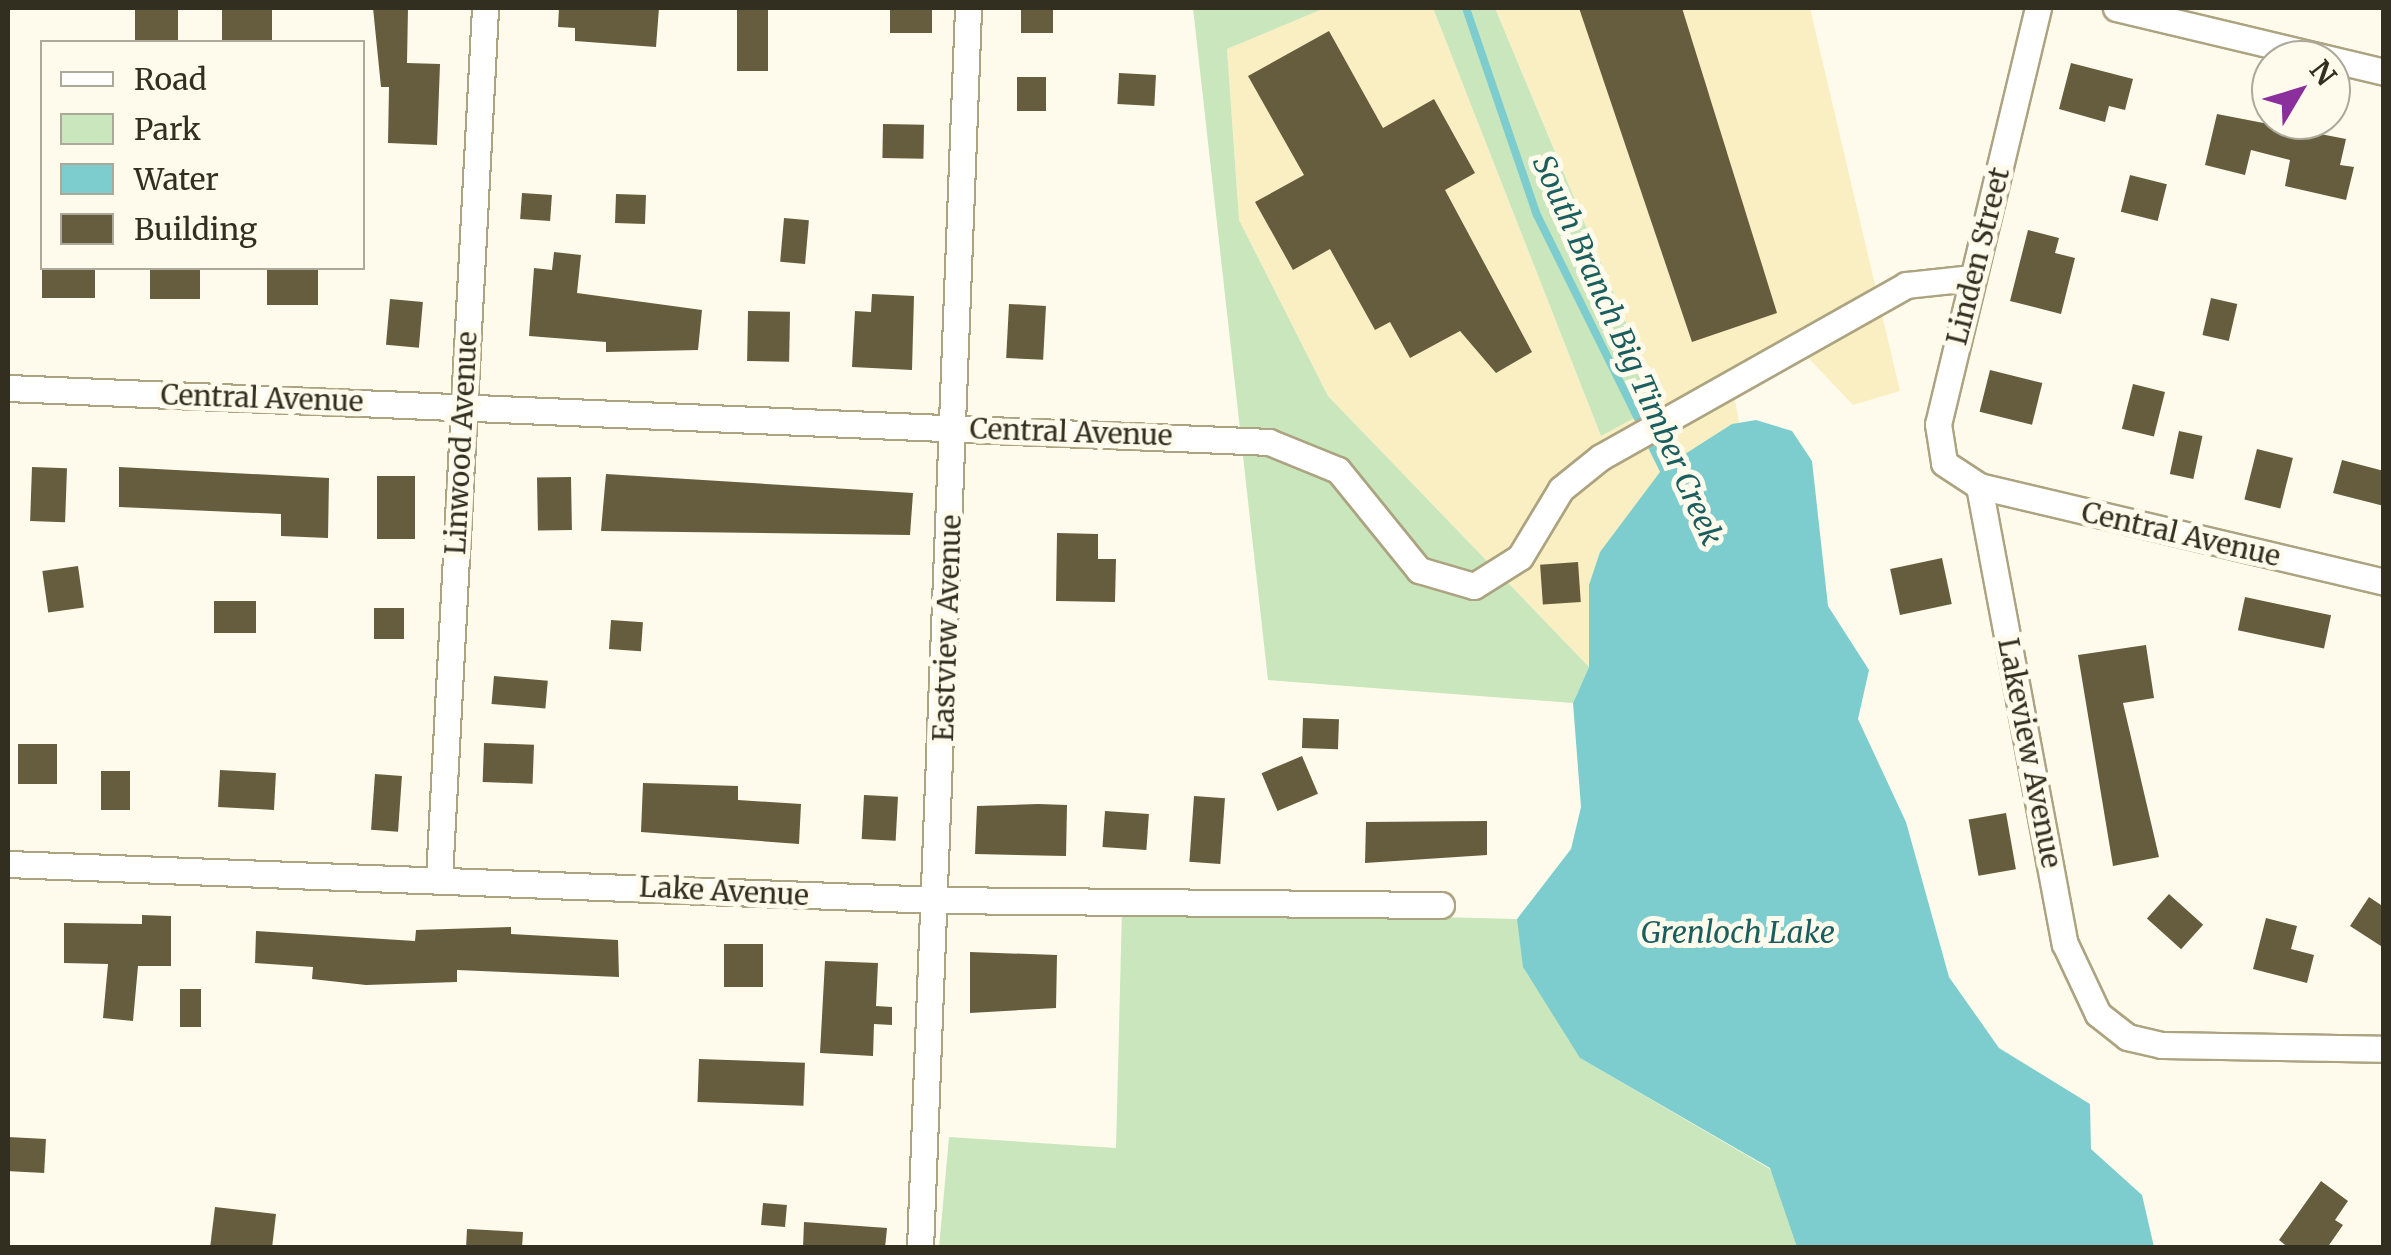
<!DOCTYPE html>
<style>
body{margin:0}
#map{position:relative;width:2391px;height:1255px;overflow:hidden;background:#fffbec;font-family:Merriweather,serif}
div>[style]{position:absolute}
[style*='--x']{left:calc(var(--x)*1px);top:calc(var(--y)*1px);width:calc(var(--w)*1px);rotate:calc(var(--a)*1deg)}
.built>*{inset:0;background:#faefc2}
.green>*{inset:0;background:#c9e6bc}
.water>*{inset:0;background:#7ecdce}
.stream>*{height:8px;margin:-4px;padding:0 4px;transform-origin:4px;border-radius:4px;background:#7ecdce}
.building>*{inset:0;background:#655d3d;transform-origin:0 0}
.roads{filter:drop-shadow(2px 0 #aca380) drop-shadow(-2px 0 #aca380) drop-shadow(0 2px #aca380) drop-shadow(0 -2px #aca380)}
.minor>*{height:25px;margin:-12.5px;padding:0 12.5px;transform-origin:12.5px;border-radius:12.5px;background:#fff}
span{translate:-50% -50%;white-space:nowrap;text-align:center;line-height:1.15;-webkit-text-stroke:10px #fffbec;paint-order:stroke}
.street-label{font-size:28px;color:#322e20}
.water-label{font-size:30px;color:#1b5e5f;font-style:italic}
.frame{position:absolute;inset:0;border:10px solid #322e20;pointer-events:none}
.legend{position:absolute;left:40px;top:40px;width:325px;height:230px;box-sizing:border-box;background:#fffbec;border:2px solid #ada99a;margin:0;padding:12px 18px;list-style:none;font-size:30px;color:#322e20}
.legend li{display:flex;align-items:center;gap:20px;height:50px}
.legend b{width:50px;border:2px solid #ada99a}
.north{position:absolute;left:2251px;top:40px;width:100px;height:100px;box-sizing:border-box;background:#fffbec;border:2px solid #ada99a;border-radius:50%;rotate:52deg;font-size:28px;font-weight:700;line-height:40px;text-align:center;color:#322e20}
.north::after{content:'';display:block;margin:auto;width:35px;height:45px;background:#8a2f9b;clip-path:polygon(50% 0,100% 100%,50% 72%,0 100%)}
</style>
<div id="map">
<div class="built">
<i style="clip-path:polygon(1325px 8px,1433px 8px,1601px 436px,1660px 403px,1495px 8px,1810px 8px,1900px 391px,1853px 405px,1796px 345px,1732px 384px,1739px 422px,1600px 552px,1589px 667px,1328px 396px,1239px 220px,1227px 49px)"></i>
</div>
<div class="green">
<i style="clip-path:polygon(1193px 8px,1325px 8px,1227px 49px,1239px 220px,1328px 396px,1589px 667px,1573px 703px,1268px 680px)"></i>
<i style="clip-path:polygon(1433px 8px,1495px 8px,1660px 404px,1601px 436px)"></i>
<i style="clip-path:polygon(1122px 909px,1517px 919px,1580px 1058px,1770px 1169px,1807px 1248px,939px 1248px,949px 1137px,1116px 1148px)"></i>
</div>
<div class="water">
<i style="clip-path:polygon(1756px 420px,1792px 431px,1812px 461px,1828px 606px,1869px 670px,1858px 719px,1906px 822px,1949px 977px,1999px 1048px,2090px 1104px,2091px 1149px,2142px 1195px,2154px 1247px,1797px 1247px,1770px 1168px,1580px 1058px,1523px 967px,1517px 919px,1571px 849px,1581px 807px,1573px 703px,1589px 667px,1589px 585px,1600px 552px,1663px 468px,1732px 424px)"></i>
</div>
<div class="stream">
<i style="--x:1466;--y:8;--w:219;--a:71.1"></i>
<i style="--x:1537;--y:215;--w:290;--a:63.6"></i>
</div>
<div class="building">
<i style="left:135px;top:8px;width:43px;height:34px"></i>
<i style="left:222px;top:8px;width:50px;height:34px"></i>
<i style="clip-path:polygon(373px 8px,408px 8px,407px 63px,440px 64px,437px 145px,388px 143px,389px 87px,381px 87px)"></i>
<i style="clip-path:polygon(559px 8px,659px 8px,656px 47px,575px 41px,575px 28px,558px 27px)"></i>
<i style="left:737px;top:8px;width:31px;height:63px"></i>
<i style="left:890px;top:8px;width:42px;height:25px"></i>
<i style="left:1021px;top:8px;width:32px;height:25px"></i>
<i style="clip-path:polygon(1579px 8px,1682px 8px,1777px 313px,1692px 342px)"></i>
<i style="clip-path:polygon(1329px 31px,1383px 128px,1434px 99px,1475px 173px,1445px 190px,1532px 352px,1496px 373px,1460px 331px,1410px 358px,1390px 322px,1375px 330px,1330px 249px,1293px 270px,1255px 202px,1304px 175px,1248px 76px)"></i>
<i style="clip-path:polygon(2071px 63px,2133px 79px,2125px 110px,2109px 106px,2105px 122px,2059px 109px)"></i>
<i style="left:1119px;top:73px;width:37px;height:31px;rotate:3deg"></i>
<i style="left:1017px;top:77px;width:29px;height:34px"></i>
<i style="clip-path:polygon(2217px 114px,2346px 139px,2340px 165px,2354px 167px,2346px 200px,2285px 186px,2290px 160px,2251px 150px,2245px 175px,2205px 165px)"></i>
<i style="left:883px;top:124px;width:41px;height:34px;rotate:1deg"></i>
<i style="left:2130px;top:175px;width:38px;height:38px;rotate:14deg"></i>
<i style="left:522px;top:193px;width:30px;height:26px;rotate:4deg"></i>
<i style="left:616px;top:194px;width:30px;height:29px;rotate:2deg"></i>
<i style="left:784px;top:218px;width:25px;height:44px;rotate:5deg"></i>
<i style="clip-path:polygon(2028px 230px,2059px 238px,2055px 253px,2075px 258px,2061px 314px,2010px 301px)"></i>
<i style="clip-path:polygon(554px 252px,581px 255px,577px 293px,702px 310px,698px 350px,606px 352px,606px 342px,529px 336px,534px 268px,552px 270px)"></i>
<i style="left:42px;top:268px;width:53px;height:30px"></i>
<i style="left:150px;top:268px;width:50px;height:31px"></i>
<i style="left:267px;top:268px;width:51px;height:37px"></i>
<i style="clip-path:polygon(872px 294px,914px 296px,912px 370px,852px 367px,855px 311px,871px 312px)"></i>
<i style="left:2211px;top:298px;width:27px;height:38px;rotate:13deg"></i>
<i style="left:390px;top:299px;width:33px;height:46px;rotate:5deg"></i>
<i style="left:1009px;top:304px;width:37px;height:54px;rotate:3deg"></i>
<i style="left:748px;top:311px;width:42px;height:50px;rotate:1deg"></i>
<i style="left:1990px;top:370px;width:54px;height:43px;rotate:14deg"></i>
<i style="left:2133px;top:384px;width:33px;height:46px;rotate:14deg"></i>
<i style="left:2179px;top:431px;width:24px;height:44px;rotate:12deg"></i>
<i style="left:2257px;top:449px;width:37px;height:52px;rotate:14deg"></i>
<i style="clip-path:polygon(2342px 460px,2384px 471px,2384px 506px,2333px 493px)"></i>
<i style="left:32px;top:467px;width:35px;height:54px;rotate:2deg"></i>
<i style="clip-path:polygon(119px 467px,329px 478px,328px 538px,281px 536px,281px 514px,119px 507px)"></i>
<i style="clip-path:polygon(606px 474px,913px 493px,910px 535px,601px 531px)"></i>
<i style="left:377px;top:476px;width:38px;height:63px"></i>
<i style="left:571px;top:477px;width:53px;height:34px;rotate:89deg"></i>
<i style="clip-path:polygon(1057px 533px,1098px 534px,1098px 559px,1116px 559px,1115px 602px,1056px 601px)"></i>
<i style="left:1942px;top:558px;width:47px;height:53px;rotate:78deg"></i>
<i style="left:1578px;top:562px;width:40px;height:38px;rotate:86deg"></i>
<i style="left:78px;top:566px;width:42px;height:36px;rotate:82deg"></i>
<i style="left:2245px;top:597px;width:88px;height:34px;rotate:12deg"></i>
<i style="left:214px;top:601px;width:42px;height:32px"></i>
<i style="left:374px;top:608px;width:30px;height:31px"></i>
<i style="left:611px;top:620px;width:32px;height:29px;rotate:4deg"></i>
<i style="clip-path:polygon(2146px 645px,2154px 698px,2123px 703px,2159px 857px,2113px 866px,2078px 655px)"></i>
<i style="left:494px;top:676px;width:54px;height:28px;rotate:5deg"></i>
<i style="left:1303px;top:718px;width:36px;height:30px;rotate:2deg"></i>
<i style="left:484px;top:743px;width:50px;height:39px;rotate:2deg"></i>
<i style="left:18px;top:744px;width:39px;height:40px"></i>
<i style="left:1302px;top:756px;width:41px;height:44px;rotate:67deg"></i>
<i style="left:220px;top:770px;width:56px;height:37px;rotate:3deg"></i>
<i style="left:101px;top:771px;width:29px;height:39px"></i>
<i style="left:375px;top:774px;width:27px;height:56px;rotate:4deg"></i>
<i style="clip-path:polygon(643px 783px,738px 786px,738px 800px,801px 804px,799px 844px,641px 832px)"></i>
<i style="left:864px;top:795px;width:34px;height:44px;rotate:3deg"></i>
<i style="left:1194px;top:796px;width:31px;height:66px;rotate:4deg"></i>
<i style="clip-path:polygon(1038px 804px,1067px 805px,1066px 856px,975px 854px,977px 806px)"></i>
<i style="left:1105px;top:811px;width:44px;height:36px;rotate:4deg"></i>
<i style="left:2006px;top:813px;width:57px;height:38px;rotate:80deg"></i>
<i style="clip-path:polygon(1487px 821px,1487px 855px,1365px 863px,1366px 822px)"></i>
<i style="left:2169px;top:894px;width:46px;height:33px;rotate:42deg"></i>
<i style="clip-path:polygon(2369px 897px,2384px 907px,2384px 948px,2350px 926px)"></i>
<i style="clip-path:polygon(142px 915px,171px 916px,171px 966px,138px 966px,133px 1021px,103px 1018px,108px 964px,64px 963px,64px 923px,142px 924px)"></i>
<i style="clip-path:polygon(2266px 918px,2297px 926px,2291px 949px,2314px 955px,2307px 983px,2253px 969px)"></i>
<i style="clip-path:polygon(511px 927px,511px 934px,618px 940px,619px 977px,457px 970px,457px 982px,366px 985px,312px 979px,313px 967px,255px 963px,256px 931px,415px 941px,416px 930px)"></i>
<i style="left:724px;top:944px;width:39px;height:43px"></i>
<i style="clip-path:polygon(970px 952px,1057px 955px,1056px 1008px,970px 1013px)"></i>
<i style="clip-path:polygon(825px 961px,878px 963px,876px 1006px,892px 1007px,892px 1025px,874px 1024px,873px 1056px,820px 1053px)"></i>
<i style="left:180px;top:989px;width:21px;height:38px"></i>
<i style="left:699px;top:1059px;width:106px;height:43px;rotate:2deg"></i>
<i style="left:8px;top:1137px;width:38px;height:34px;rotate:3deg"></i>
<i style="clip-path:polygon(2321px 1181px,2348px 1201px,2335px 1220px,2343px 1225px,2327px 1248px,2289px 1248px,2279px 1240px)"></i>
<i style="left:763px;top:1203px;width:24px;height:22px;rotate:5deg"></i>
<i style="clip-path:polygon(215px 1207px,276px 1214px,272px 1248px,210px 1248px)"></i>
<i style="clip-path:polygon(804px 1222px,887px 1228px,885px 1248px,803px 1248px)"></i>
<i style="clip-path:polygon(467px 1229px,523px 1232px,522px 1248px,466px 1248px)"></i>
</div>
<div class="roads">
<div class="minor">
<i style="--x:2038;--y:8;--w:428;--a:103.5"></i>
<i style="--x:1938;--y:424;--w:39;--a:81"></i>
<i style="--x:1944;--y:463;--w:42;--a:33.3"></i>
<i style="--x:1979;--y:486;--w:416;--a:13.3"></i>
<i style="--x:2116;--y:8;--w:276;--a:13.4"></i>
<i style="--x:8;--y:388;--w:1262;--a:2.45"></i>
<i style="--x:1269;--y:442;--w:74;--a:22.1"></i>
<i style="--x:1338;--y:470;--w:129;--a:51"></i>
<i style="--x:1419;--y:570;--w:57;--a:16.2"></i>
<i style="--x:1474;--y:586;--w:54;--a:-32.2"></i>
<i style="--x:1520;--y:557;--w:79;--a:-58.9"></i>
<i style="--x:1561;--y:489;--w:51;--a:-38.7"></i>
<i style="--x:1601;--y:457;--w:350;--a:-29.4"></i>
<i style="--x:1906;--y:285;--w:66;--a:-6.1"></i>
<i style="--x:1979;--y:486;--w:466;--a:79.4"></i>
<i style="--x:2065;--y:944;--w:77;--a:64.8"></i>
<i style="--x:2098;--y:1014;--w:37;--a:38"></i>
<i style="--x:2127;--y:1037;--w:35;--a:13"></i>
<i style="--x:2161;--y:1045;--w:223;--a:1"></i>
<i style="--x:8;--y:864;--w:929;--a:2.22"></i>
<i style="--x:936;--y:900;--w:505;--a:0.57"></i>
<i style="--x:439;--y:878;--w:871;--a:-86.97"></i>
<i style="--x:920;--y:1248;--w:1241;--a:-87.78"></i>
</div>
</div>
<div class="street-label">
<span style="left:1978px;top:256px;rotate:-76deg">Linden Street</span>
<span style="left:262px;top:398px;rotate:2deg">Central Avenue</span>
<span style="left:1071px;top:432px;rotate:2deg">Central Avenue</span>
<span style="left:461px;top:443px;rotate:-87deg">Linwood Avenue</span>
<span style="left:2181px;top:534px;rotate:13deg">Central Avenue</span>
<span style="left:947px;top:628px;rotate:-88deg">Eastview Avenue</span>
<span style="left:2030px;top:753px;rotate:79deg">Lakeview Avenue</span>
<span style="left:724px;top:891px;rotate:3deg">Lake Avenue</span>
</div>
<div class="water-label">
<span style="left:1628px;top:350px;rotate:66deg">South Branch Big Timber Creek</span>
<span style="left:1738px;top:932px">Grenloch Lake</span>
</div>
<div class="frame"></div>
<ul class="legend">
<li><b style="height:12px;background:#fff"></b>Road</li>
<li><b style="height:28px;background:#c9e6bc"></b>Park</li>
<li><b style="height:28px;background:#7ecdce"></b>Water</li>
<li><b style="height:28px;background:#655d3d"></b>Building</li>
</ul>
<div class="north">N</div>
</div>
